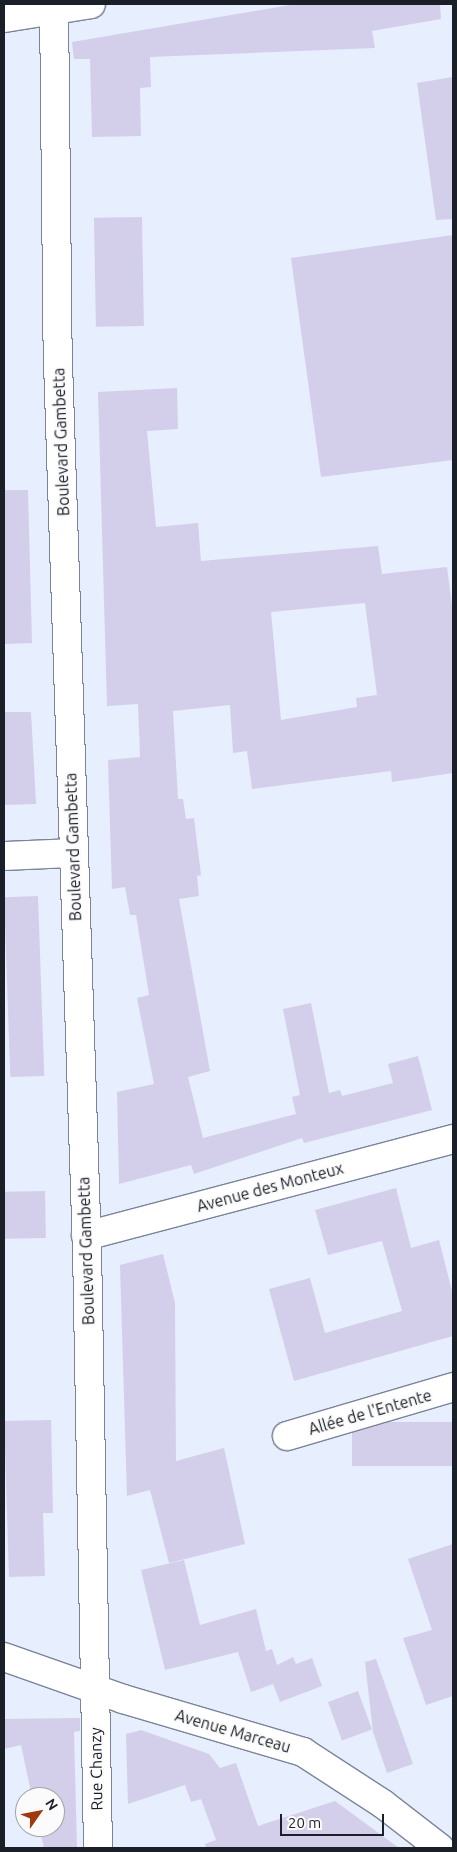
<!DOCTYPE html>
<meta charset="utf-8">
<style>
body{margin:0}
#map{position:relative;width:457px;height:1852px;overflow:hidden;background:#e7eefd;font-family:Ubuntu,sans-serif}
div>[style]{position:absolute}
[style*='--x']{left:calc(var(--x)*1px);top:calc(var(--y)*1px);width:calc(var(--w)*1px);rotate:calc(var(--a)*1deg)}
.building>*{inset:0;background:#d3cfea;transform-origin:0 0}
.roads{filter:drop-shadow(1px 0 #7a849b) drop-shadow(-1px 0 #7a849b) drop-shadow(0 1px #7a849b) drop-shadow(0 -1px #7a849b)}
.minor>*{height:28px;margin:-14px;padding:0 14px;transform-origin:14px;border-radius:14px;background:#fff}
.tertiary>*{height:28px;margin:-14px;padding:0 14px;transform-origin:14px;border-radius:14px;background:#fff}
span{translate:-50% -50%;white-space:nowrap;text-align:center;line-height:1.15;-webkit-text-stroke:4.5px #fbfbfb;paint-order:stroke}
.street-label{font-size:16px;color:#1b1f28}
.frame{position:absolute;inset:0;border:5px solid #1b1f28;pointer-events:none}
.north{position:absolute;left:15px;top:1787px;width:50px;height:50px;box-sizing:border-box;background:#fbfbfb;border:1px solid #a1a3a7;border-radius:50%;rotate:57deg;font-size:14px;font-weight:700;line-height:20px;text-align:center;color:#1b1f28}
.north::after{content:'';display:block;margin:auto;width:18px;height:22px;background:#a03a0e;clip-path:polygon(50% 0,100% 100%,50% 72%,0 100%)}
.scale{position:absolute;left:280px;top:1814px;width:104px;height:22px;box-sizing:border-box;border:2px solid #1b1f28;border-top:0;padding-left:6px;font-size:15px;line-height:18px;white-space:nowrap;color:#1b1f28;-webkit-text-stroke:4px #fbfbfb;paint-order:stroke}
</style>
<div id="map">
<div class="building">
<i style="clip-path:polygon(296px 4px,440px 4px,441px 19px,372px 31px,375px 48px,150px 57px,151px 87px,140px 88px,141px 136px,92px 137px,90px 59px,74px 59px,72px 42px)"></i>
<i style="clip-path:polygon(453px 77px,453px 219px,436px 220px,417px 83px)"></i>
<i style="left:142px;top:217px;width:109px;height:48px;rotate:89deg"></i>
<i style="clip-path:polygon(453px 235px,453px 460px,321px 477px,291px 258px)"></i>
<i style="clip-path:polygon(evenodd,177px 388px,178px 429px,147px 431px,156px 527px,198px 523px,201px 561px,378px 546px,382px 574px,447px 567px,453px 614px,453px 773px,392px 782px,391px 771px,252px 789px,247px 751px,233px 753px,230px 705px,173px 711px,178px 799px,183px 799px,186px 819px,194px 818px,201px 875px,197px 876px,199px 896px,179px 899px,210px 1071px,188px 1077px,203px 1138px,296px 1114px,292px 1097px,300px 1095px,283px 1009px,311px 1003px,329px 1093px,340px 1090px,342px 1096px,393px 1083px,388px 1064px,418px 1056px,432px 1110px,304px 1143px,302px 1138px,194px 1174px,191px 1165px,119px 1184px,117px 1092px,154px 1084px,137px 998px,149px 995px,136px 915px,130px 915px,125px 887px,112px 889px,108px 760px,140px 757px,138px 704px,107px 706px,98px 392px,177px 388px,365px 603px,377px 695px,356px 698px,357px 707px,281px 720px,271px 612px,365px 603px)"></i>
<i style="clip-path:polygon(4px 490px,28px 490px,32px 643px,4px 644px)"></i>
<i style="clip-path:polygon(4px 712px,31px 712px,36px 804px,4px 805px)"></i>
<i style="left:38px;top:896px;width:180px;height:34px;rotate:88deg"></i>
<i style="clip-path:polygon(396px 1188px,411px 1248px,439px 1240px,453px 1295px,453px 1336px,294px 1381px,269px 1289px,310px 1278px,325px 1333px,402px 1311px,382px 1241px,328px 1255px,315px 1210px)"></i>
<i style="left:45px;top:1191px;width:47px;height:41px;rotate:89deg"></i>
<i style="clip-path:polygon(163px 1254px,175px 1303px,176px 1461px,224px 1448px,245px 1544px,169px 1563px,150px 1490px,127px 1496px,120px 1265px)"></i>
<i style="clip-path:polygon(51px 1420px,53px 1513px,43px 1513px,45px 1576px,9px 1577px,4px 1421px)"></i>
<i style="left:453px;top:1422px;width:44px;height:101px;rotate:90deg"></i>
<i style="clip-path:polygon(453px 1544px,453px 1696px,426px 1705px,403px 1638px,432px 1630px,408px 1559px)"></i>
<i style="clip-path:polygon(184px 1560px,200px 1625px,256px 1609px,266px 1651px,272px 1649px,277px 1665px,293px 1657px,296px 1664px,312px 1658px,322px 1686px,280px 1702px,273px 1684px,251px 1692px,238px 1652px,165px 1670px,141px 1570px)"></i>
<i style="clip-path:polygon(376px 1659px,413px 1764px,387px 1773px,373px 1732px,365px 1662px)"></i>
<i style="left:358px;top:1691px;width:41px;height:32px;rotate:70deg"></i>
<i style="clip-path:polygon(80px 1718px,80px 1731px,74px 1732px,77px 1848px,44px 1848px,39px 1827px,55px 1827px,55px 1797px,32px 1797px,21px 1745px,4px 1749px,4px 1719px)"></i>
<i style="clip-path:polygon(141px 1730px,209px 1754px,220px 1768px,236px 1763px,258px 1826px,335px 1801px,399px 1848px,206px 1848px,205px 1844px,216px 1840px,201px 1799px,191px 1802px,185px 1785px,128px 1804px,126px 1734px)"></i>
</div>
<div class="roads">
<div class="minor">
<i style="--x:54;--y:4;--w:358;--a:89.4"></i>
<i style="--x:58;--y:362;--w:886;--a:88.13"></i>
<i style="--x:87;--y:1248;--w:600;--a:88.95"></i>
<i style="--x:4;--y:856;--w:69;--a:-2.5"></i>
<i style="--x:86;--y:1236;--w:380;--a:-14.8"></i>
<i style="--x:287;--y:1436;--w:173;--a:-16.4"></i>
<i style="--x:4;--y:1657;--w:126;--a:19.4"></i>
<i style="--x:123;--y:1699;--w:188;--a:16.4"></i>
<i style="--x:303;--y:1752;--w:95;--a:33"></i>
<i style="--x:383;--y:1804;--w:72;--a:37.7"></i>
</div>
<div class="tertiary">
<i style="--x:4;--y:18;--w:88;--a:-9.1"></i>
</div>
</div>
<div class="street-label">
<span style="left:61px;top:442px;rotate:-92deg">Boulevard Gambetta</span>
<span style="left:73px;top:847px;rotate:-92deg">Boulevard Gambetta</span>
<span style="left:270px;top:1187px;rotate:-15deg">Avenue des Monteux</span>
<span style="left:86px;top:1251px;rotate:-92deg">Boulevard Gambetta</span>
<span style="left:370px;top:1412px;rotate:-16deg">Allée de l'Entente</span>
<span style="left:233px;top:1731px;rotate:16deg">Avenue Marceau</span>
<span style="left:96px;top:1769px;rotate:-91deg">Rue Chanzy</span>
</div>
<div class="frame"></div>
<div class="north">N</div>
<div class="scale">20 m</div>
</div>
